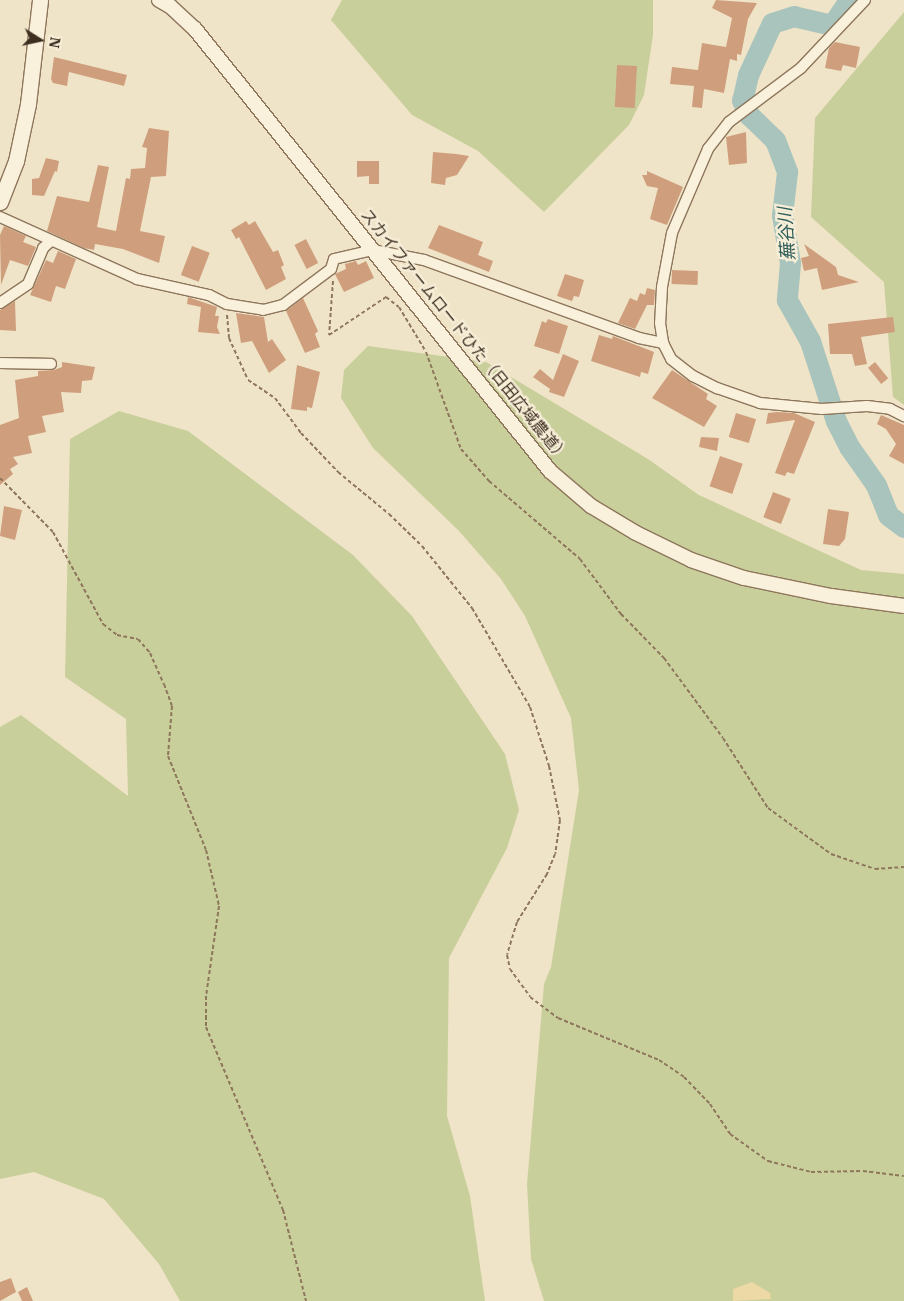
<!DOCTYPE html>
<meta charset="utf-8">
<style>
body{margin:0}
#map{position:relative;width:904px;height:1301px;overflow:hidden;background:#f0e4c8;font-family:"IBM Plex Serif","Noto Sans JP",serif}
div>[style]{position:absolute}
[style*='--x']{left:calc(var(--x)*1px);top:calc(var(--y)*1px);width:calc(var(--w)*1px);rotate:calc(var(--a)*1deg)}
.green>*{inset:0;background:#c9cf9b}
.sand>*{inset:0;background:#ecd9a5}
.river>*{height:21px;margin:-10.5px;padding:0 10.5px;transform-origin:10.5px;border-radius:10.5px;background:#a9c4bc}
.building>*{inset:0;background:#cf9f7d;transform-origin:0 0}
.path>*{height:2px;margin-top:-1px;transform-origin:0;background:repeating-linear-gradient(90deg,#8d765c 0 4px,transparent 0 6.5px)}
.roads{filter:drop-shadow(1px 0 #8d765c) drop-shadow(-1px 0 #8d765c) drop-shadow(0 1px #8d765c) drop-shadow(0 -1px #8d765c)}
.minor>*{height:10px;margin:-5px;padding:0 5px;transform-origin:5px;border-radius:5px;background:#faf1dc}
.tertiary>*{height:14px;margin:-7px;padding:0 7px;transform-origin:7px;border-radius:7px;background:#faf1dc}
.secondary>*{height:15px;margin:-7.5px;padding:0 7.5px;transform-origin:7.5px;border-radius:7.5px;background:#faf1dc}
span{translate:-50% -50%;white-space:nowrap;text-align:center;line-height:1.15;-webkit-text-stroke:4.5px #f7eed8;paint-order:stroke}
.street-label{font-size:16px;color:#3d2e20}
.water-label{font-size:18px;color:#2f5d5a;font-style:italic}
.north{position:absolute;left:15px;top:15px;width:50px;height:50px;-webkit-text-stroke:4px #f7eed8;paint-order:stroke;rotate:100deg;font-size:14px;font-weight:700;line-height:20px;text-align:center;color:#3d2e20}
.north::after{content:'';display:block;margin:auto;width:18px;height:22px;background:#3d2e20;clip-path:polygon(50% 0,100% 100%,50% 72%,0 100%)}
</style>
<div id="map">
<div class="green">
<i style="clip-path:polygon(342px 0,653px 0,653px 35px,644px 95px,629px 125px,544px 212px,478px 151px,412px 115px,331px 20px)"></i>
<i style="clip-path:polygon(904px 12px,904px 405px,893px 397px,884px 282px,811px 217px,815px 118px)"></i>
<i style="clip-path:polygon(368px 346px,486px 362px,648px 459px,699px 495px,861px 570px,904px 574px,904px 1301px,544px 1301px,531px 1259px,527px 1184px,544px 984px,551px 967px,579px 790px,571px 718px,525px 616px,501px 579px,459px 531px,373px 448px,341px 398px,344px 370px)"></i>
<i style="clip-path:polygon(119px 411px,188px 431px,353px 555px,412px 616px,505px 754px,519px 810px,507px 848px,449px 958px,447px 1116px,470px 1196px,485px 1301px,180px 1301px,159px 1264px,104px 1199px,34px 1172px,0 1179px,0 727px,21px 715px,128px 796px,126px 719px,65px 677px,70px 439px)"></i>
</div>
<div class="sand">
<i style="clip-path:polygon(752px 1282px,770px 1293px,771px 1299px,733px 1301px,733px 1289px)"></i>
</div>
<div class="river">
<i style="--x:849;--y:0;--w:30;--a:124"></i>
<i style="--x:832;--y:25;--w:39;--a:-167"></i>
<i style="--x:794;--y:16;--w:23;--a:162"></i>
<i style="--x:772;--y:23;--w:57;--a:114.8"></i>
<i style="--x:748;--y:75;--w:26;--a:103"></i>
<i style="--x:742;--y:100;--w:17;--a:65"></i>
<i style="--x:749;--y:115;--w:36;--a:44"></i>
<i style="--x:775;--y:140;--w:34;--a:69"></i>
<i style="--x:787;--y:172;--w:43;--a:96.6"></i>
<i style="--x:782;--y:215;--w:49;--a:80.5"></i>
<i style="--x:790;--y:263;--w:37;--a:95"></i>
<i style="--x:787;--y:300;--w:47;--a:60.7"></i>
<i style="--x:810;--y:341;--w:84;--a:72"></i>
<i style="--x:836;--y:421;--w:30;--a:63"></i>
<i style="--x:850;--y:448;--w:45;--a:54.9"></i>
<i style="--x:876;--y:485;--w:32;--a:68"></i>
<i style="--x:888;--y:515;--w:20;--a:37"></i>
</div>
<div class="building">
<i style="clip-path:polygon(716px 0,757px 3px,748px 19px,741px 55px,737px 54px,737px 61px,730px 59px,724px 93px,704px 89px,702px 108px,692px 107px,694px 86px,670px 84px,672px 67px,698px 70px,702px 43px,726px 47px,732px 18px,712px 8px)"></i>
<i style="clip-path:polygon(835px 42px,860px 47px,856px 68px,843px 65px,841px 71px,825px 68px,829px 48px)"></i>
<i style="clip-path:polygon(54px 57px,127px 75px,124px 86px,69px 72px,67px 86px,53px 83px,51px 79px)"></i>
<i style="left:617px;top:65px;width:20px;height:42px;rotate:3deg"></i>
<i style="clip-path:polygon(149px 128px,169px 131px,166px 176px,151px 177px,140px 231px,165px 236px,159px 263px,123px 249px,95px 244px,94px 250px,84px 248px,47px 231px,57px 196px,89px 202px,98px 165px,109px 167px,97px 227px,116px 231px,126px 178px,130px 179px,131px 169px,145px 168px,147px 148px,142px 147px)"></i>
<i style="clip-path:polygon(746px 132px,747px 163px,729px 165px,726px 137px)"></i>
<i style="clip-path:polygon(433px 152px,456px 154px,469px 156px,457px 175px,446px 178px,445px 185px,431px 183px)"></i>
<i style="clip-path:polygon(46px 158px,59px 161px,57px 172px,55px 171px,44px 196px,32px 195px,32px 179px,39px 178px)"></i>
<i style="clip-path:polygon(357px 161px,379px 161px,379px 184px,369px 184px,369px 176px,357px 177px)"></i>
<i style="clip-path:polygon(647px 171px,683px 187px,667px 225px,650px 219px,658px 188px,647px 186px,642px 175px,647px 175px)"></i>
<i style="clip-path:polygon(246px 221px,249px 225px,255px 221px,273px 252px,278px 250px,284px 265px,281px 267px,286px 279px,266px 290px,239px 237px,236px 239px,231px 230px)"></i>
<i style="clip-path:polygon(439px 225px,483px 242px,478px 255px,493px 261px,489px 272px,428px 248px)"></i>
<i style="clip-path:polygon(4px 226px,26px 236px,23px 242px,36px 247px,28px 266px,10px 260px,1px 285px,0 235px)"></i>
<i style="left:306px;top:239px;width:27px;height:13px;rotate:63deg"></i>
<i style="clip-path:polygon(804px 244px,836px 267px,838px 275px,859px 282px,822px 290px,817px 268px,804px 271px,801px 258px,809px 256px)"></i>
<i style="left:192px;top:246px;width:19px;height:31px;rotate:21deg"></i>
<i style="clip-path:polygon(58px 251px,76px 259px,65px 289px,56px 286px,51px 302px,30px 295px,46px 260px,53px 263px)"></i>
<i style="clip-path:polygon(356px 261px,358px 265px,366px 261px,374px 278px,344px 292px,335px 274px,346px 269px,345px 264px)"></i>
<i style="left:672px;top:270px;width:26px;height:14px;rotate:2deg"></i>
<i style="clip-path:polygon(565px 274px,584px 280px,579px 297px,574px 296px,572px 301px,557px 296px)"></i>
<i style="clip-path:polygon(647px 288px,655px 290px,654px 305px,647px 305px,635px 329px,618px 323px,630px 298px,637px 301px,640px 293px,645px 295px)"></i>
<i style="clip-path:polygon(188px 297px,217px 307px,215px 316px,219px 316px,217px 327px,220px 334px,198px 332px,201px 307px,187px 304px)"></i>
<i style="clip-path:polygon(303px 298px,318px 331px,315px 334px,320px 347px,305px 353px,286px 311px)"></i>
<i style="clip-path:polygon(15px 301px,16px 331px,0 330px,0 310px)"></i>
<i style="clip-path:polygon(236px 313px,264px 317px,268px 342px,272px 339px,286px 360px,269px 373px,252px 341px,241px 343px)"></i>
<i style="clip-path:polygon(893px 317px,895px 332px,861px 337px,867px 364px,855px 366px,852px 354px,830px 354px,828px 324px)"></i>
<i style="clip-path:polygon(548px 319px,568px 326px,559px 354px,534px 346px,542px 321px,546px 323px)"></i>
<i style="clip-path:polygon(599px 335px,612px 339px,613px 336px,654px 352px,648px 374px,641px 372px,640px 377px,591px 361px)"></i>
<i style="clip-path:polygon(563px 354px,579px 361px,564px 397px,549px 392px,550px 389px,533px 377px,540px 369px,553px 380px)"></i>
<i style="clip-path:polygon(62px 362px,95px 367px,92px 380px,82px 381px,81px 393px,61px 392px,64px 412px,42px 416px,46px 432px,28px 436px,32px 453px,13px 457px,18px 464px,10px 469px,13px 474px,0 485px,0 425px,19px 418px,15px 380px,38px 376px,38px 371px,54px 370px,62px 367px)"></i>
<i style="left:875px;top:362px;width:21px;height:9px;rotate:51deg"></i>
<i style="clip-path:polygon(297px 365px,320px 372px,312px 408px,307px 407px,307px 411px,291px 409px)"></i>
<i style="clip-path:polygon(672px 370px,708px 394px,706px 399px,717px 406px,704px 427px,652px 398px)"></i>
<i style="clip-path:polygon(777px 412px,794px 413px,815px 422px,794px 474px,787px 472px,785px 476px,775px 473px,795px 420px,766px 424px,768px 413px)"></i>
<i style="left:736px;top:413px;width:21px;height:25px;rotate:17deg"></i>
<i style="clip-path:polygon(881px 415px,904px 425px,904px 464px,889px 456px,896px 444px,886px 429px,877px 424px)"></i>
<i style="clip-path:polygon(701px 437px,719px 438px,717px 451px,699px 447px)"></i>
<i style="left:720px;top:456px;width:24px;height:32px;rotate:19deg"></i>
<i style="left:773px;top:492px;width:19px;height:27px;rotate:21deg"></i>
<i style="clip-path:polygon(4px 506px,22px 510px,15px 540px,0 536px)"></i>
<i style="clip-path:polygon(828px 509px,849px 512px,845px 539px,839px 546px,823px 544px)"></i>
<i style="clip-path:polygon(11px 1278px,16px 1292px,0 1301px,0 1282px)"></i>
<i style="clip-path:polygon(27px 1287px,33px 1301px,22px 1301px,18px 1292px)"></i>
</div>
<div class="path">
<i style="--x:333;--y:281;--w:54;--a:94.2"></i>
<i style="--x:329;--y:335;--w:69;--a:-33.7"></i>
<i style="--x:386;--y:297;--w:16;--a:38"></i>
<i style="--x:399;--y:307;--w:52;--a:59"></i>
<i style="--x:426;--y:352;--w:103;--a:70.2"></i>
<i style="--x:461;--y:449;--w:43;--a:48.8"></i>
<i style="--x:489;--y:481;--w:120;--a:40.6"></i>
<i style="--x:580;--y:559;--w:69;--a:53.3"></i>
<i style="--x:621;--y:614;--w:62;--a:45.7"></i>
<i style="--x:664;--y:658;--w:99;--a:53.6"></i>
<i style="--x:723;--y:738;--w:83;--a:57.3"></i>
<i style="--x:768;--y:808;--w:78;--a:36.1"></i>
<i style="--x:831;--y:854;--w:46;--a:18.8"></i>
<i style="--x:875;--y:869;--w:29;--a:-4"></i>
<i style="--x:227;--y:315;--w:23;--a:85"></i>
<i style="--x:229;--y:338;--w:46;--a:65.7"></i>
<i style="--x:248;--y:380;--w:32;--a:34"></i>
<i style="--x:275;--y:398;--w:44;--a:53.4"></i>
<i style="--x:301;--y:433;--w:54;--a:46.5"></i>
<i style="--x:338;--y:472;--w:66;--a:39.5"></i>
<i style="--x:389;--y:514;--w:46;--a:44.1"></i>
<i style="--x:422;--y:546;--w:80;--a:51.1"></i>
<i style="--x:472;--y:608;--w:115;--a:59.6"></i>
<i style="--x:530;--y:707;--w:62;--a:72.1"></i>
<i style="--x:549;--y:766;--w:55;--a:78.5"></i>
<i style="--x:560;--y:820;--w:34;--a:98"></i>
<i style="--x:555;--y:854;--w:22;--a:112"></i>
<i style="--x:547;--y:874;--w:57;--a:122"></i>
<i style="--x:517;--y:922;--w:34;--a:107"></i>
<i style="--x:507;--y:955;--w:14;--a:78"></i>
<i style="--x:510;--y:969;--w:34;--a:54"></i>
<i style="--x:530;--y:997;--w:35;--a:37"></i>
<i style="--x:558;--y:1018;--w:109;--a:22.6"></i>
<i style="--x:659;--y:1060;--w:30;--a:34"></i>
<i style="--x:684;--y:1077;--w:37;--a:46"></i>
<i style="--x:710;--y:1104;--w:36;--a:56"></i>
<i style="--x:730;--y:1134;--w:47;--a:35.4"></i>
<i style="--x:768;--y:1161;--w:44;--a:14.3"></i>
<i style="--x:811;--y:1172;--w:52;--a:-1.1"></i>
<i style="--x:863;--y:1171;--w:41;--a:7"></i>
<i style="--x:0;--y:478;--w:76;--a:45.5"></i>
<i style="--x:53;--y:532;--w:105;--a:61.5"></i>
<i style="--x:103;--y:624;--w:18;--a:38"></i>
<i style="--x:117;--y:635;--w:21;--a:11"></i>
<i style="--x:138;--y:639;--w:18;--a:49"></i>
<i style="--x:150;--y:653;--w:34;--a:66"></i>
<i style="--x:164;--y:684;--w:23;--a:70"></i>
<i style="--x:172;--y:706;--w:50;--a:94.6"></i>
<i style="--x:168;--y:756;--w:101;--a:68"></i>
<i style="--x:206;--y:850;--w:57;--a:76.9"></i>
<i style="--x:219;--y:906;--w:91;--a:98.2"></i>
<i style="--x:206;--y:996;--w:31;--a:90"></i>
<i style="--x:206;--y:1027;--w:199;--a:67.2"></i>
<i style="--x:283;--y:1210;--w:94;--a:75.8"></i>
</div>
<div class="roads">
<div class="minor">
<i style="--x:865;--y:0;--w:93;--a:133.3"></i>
<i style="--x:801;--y:68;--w:90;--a:143.1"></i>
<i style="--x:729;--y:122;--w:34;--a:128"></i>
<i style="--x:708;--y:149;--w:91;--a:113.2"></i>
<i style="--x:672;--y:233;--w:55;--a:100.5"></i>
<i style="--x:662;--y:287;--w:36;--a:93"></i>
<i style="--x:660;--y:323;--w:20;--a:81"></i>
<i style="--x:663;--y:343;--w:18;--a:63"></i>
<i style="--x:671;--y:359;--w:28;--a:38"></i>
<i style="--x:693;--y:376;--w:27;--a:27"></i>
<i style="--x:717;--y:388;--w:46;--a:19.2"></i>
<i style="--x:760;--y:403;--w:62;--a:5.5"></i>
<i style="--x:822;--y:409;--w:45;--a:-3.8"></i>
<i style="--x:867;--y:406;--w:23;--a:7"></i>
<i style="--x:890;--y:409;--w:16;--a:27"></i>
<i style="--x:0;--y:217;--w:150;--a:24.3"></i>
<i style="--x:137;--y:279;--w:74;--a:12.5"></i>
<i style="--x:209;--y:295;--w:20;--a:27"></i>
<i style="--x:227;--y:304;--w:36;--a:9"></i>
<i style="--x:263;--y:310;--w:21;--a:-14"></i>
<i style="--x:283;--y:305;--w:60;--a:-36.9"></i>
<i style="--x:331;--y:269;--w:10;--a:-73"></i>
<i style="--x:334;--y:259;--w:40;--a:-13"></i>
<i style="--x:373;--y:250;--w:52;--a:11.1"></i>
<i style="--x:424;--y:260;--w:229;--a:19.9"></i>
<i style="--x:639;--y:338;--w:25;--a:12"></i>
<i style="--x:0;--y:303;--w:34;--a:-34"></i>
<i style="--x:28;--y:284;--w:39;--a:-67"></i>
<i style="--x:43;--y:248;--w:9;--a:-41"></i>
<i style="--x:0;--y:363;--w:51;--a:1.1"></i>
</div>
<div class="tertiary">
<i style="--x:159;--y:0;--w:13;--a:29"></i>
<i style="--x:170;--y:6;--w:34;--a:43"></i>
<i style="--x:195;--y:29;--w:567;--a:51.23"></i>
<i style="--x:550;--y:471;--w:54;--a:40.5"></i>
<i style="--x:591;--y:506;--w:52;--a:31"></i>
<i style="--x:636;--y:533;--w:61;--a:26.1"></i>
<i style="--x:691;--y:560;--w:56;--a:18.8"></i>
<i style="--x:744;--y:578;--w:89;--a:11.7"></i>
<i style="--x:831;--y:596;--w:74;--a:7.8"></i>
</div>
<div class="secondary">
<i style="--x:0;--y:202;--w:44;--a:-68.7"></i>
<i style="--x:16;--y:161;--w:58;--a:-78.1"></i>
<i style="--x:28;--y:104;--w:105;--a:-83.4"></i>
</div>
</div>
<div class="street-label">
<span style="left:465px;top:335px;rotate:51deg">スカイファームロードひた（日田広域農道）</span>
</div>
<div class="water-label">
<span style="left:787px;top:234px;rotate:-94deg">蕪谷川</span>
</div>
<div class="north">N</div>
</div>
